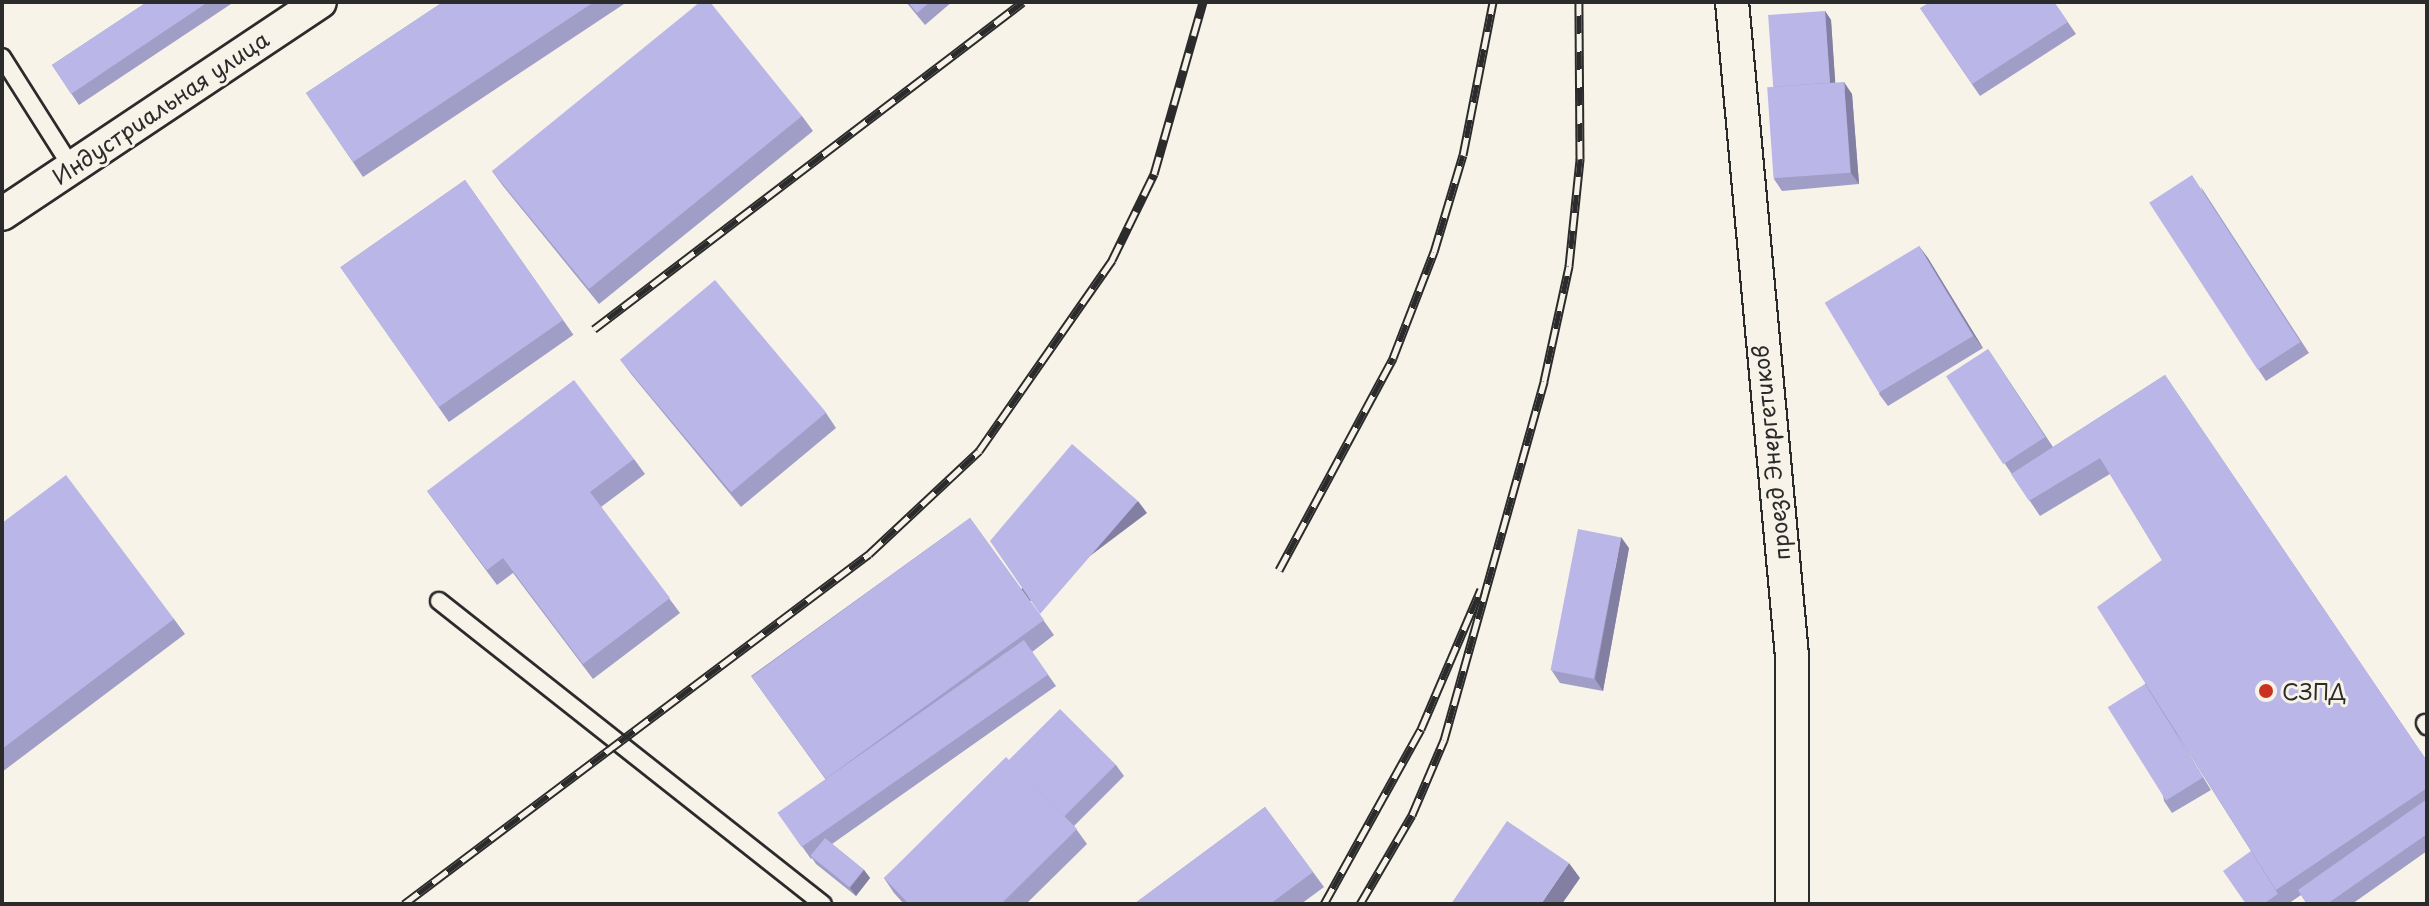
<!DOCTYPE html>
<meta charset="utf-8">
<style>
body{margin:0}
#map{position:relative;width:2429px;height:906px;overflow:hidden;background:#f7f3e8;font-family:"Playpen Sans",sans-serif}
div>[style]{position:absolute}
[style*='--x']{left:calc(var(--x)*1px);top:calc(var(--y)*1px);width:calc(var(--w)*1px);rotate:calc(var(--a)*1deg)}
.roads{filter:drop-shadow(2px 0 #2b2b2b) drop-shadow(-2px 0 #2b2b2b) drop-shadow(0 2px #2b2b2b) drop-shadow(0 -2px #2b2b2b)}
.lane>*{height:16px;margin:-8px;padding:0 8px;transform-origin:8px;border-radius:8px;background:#f7f3e8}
.street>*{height:32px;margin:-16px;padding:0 16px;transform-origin:16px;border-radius:16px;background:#f7f3e8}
.rail>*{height:9px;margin-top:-4.5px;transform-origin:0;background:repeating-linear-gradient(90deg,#f7f3e8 0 18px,#2b2b2b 0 36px);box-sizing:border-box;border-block:2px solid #2b2b2b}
.wall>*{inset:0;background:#a09dc7;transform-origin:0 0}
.shaded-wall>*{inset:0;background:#827fa2;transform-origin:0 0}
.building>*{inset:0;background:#bab6e7;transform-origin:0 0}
.dots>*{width:22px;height:22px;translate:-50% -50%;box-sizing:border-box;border:4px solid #f7f3e8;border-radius:50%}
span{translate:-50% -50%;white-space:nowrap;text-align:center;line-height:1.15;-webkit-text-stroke:6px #f7f3e8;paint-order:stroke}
.street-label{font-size:22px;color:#2b2b2b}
.poi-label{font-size:22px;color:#2b2b2b}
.left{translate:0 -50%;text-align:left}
.frame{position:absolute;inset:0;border:4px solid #2b2b2b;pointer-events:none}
</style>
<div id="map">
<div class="roads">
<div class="lane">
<i style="--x:2;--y:57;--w:129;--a:57.7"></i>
<i style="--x:439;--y:601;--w:489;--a:38.3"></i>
<i style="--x:2425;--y:723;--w:4;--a:56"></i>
</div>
<div class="street">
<i style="--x:1732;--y:2;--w:657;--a:84.76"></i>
<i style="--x:1792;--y:656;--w:248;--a:90"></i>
<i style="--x:2;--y:214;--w:382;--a:-33.7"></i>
</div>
</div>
<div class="rail">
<i style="--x:594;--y:329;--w:539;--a:-37.32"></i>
<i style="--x:1279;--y:570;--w:241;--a:-61.7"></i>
<i style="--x:1393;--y:358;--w:114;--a:-68.9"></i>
<i style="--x:1434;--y:252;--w:101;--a:-73.4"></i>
<i style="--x:1463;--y:155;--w:156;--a:-78.9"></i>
<i style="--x:404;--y:904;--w:582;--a:-36.97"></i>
<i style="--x:869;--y:554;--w:151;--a:-43.1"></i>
<i style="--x:979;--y:451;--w:233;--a:-55.1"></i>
<i style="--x:1112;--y:260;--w:96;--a:-64"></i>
<i style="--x:1154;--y:174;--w:179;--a:-74.1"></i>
<i style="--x:1324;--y:904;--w:200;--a:-61"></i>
<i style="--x:1421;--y:729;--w:152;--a:-66.8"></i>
<i style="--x:1360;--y:904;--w:103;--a:-59.7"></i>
<i style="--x:1412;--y:815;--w:82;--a:-66.9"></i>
<i style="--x:1444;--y:740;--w:373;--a:-74.4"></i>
<i style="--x:1544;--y:381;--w:118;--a:-77.7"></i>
<i style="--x:1569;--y:266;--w:108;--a:-84.1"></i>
<i style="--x:1580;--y:159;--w:157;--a:-90.4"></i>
</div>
<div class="wall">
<i style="clip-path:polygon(147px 2px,234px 2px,79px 105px,52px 65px)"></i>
<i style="clip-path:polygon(443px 2px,627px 2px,363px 177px,306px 93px)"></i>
<i style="clip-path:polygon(906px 2px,952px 2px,925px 25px)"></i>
<i style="clip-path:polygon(2054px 2px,2076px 34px,1980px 96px,1920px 8px)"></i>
<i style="clip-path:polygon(1825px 11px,1831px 20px,1835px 83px,1852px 94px,1859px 184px,1782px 191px,1774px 179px,1773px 88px)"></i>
<i style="clip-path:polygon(802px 116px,813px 131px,599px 304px,503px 186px,492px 171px)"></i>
<i style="left:465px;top:180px;width:189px;height:152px;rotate:55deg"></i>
<i style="clip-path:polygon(2201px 187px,2309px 353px,2266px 381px,2258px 369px)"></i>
<i style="clip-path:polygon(1919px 246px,1983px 348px,1888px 406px,1879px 394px)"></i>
<i style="clip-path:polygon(1988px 349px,2053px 447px,2165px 375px,2427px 761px,2427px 851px,2352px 904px,2307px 904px,2301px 895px,2288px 904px,2285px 904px,2284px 902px,2281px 904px,2246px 904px,2251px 851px,2175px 731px,2211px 790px,2172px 813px,2164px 801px,2145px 684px,2162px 560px,2110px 474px,2040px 516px,2005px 464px)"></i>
<i style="clip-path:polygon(620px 359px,826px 413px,836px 428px,741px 507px,631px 374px)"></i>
<i style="clip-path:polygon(634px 459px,645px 474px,601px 507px,680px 613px,593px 679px,513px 573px,497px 585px,427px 491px)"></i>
<i style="clip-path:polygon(970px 518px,1054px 635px,1032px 652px,1056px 686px,832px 844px,864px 870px,870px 878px,856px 896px,816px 864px,812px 858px,811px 859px,779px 814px,826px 780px,751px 676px)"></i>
<i style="clip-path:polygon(2px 523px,174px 619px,185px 634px,2px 772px)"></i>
<i style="clip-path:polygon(1629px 548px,1603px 691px,1560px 683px,1552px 671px)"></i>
<i style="clip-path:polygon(1008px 760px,1116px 765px,1124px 776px,1074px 826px,1087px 844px,1026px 904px,904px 904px,894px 893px,884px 878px)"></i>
<i style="clip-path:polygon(1265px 807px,1324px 887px,1301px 904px,1134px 904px)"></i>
</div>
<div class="shaded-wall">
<i style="clip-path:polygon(1825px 11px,1831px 20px,1836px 93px,1830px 85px)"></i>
<i style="clip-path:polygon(1844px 82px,1852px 94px,1859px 184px,1851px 173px)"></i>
<i style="clip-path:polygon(1919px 246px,1928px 258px,1983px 348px,1974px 336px)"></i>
<i style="left:1138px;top:501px;width:15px;height:150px;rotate:53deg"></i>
<i style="clip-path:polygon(1621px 537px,1629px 548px,1603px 691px,1595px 679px)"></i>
<i style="clip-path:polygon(1569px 863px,1580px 878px,1562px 904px,1541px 904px)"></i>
<i style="clip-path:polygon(864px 870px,870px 878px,856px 896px,850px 888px)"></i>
</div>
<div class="building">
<i style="clip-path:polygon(147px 2px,208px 2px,71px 94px,52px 65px)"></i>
<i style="clip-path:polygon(443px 2px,594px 2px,353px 162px,306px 93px)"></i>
<i style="clip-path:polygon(700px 2px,710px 2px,802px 116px,589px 289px,492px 171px)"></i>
<i style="clip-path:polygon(908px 2px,930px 2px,917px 13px)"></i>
<i style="clip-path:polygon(1930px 2px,2054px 2px,2068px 22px,1972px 84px,1920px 8px)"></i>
<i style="left:1825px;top:11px;width:72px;height:57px;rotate:86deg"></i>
<i style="left:1844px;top:82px;width:91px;height:77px;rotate:86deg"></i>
<i style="left:2192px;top:175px;width:199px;height:51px;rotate:57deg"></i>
<i style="left:465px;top:180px;width:171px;height:152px;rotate:55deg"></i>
<i style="left:1919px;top:246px;width:105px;height:110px;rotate:59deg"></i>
<i style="left:715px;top:280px;width:173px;height:124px;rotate:50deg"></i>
<i style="left:1988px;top:349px;width:105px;height:50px;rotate:57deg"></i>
<i style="clip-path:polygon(2165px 375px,2427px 761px,2427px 788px,2276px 890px,2097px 607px,2162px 560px,2100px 458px,2029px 501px,2011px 474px)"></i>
<i style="clip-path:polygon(574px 380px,634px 459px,590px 492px,670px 598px,583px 664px,503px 558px,487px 570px,427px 491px)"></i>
<i style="clip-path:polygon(1072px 444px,1138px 501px,1040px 614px,990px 541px)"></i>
<i style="clip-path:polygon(66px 475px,174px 619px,2px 749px,2px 523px)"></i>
<i style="left:970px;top:518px;width:126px;height:270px;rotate:54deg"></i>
<i style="left:1578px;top:529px;width:44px;height:144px;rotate:11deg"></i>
<i style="left:1024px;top:640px;width:42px;height:301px;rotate:55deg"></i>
<i style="left:2145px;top:684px;width:110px;height:44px;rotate:58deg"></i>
<i style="left:1060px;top:709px;width:79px;height:73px;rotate:45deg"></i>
<i style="clip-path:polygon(1006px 757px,1077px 829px,1001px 904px,909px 904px,884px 878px)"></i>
<i style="clip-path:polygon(2427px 799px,2427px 834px,2327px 904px,2307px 904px,2298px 890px)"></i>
<i style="clip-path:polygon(1265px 807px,1313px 872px,1270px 904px,1134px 904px)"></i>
<i style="clip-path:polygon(1507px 821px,1569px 863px,1541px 904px,1451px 904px)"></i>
<i style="left:825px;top:838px;width:50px;height:23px;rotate:39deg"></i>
<i style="clip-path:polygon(2251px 851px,2278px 894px,2263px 904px,2246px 904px,2223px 871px)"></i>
</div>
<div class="dots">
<i style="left:2266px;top:691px;background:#c8321e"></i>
</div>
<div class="street-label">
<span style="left:160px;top:107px;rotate:-34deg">Индустриальная улица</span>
<span style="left:1770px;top:453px;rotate:-96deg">проезд Энергетиков</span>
</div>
<div class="poi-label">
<span class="left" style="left:2282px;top:691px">СЗПД</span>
</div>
<div class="frame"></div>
</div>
